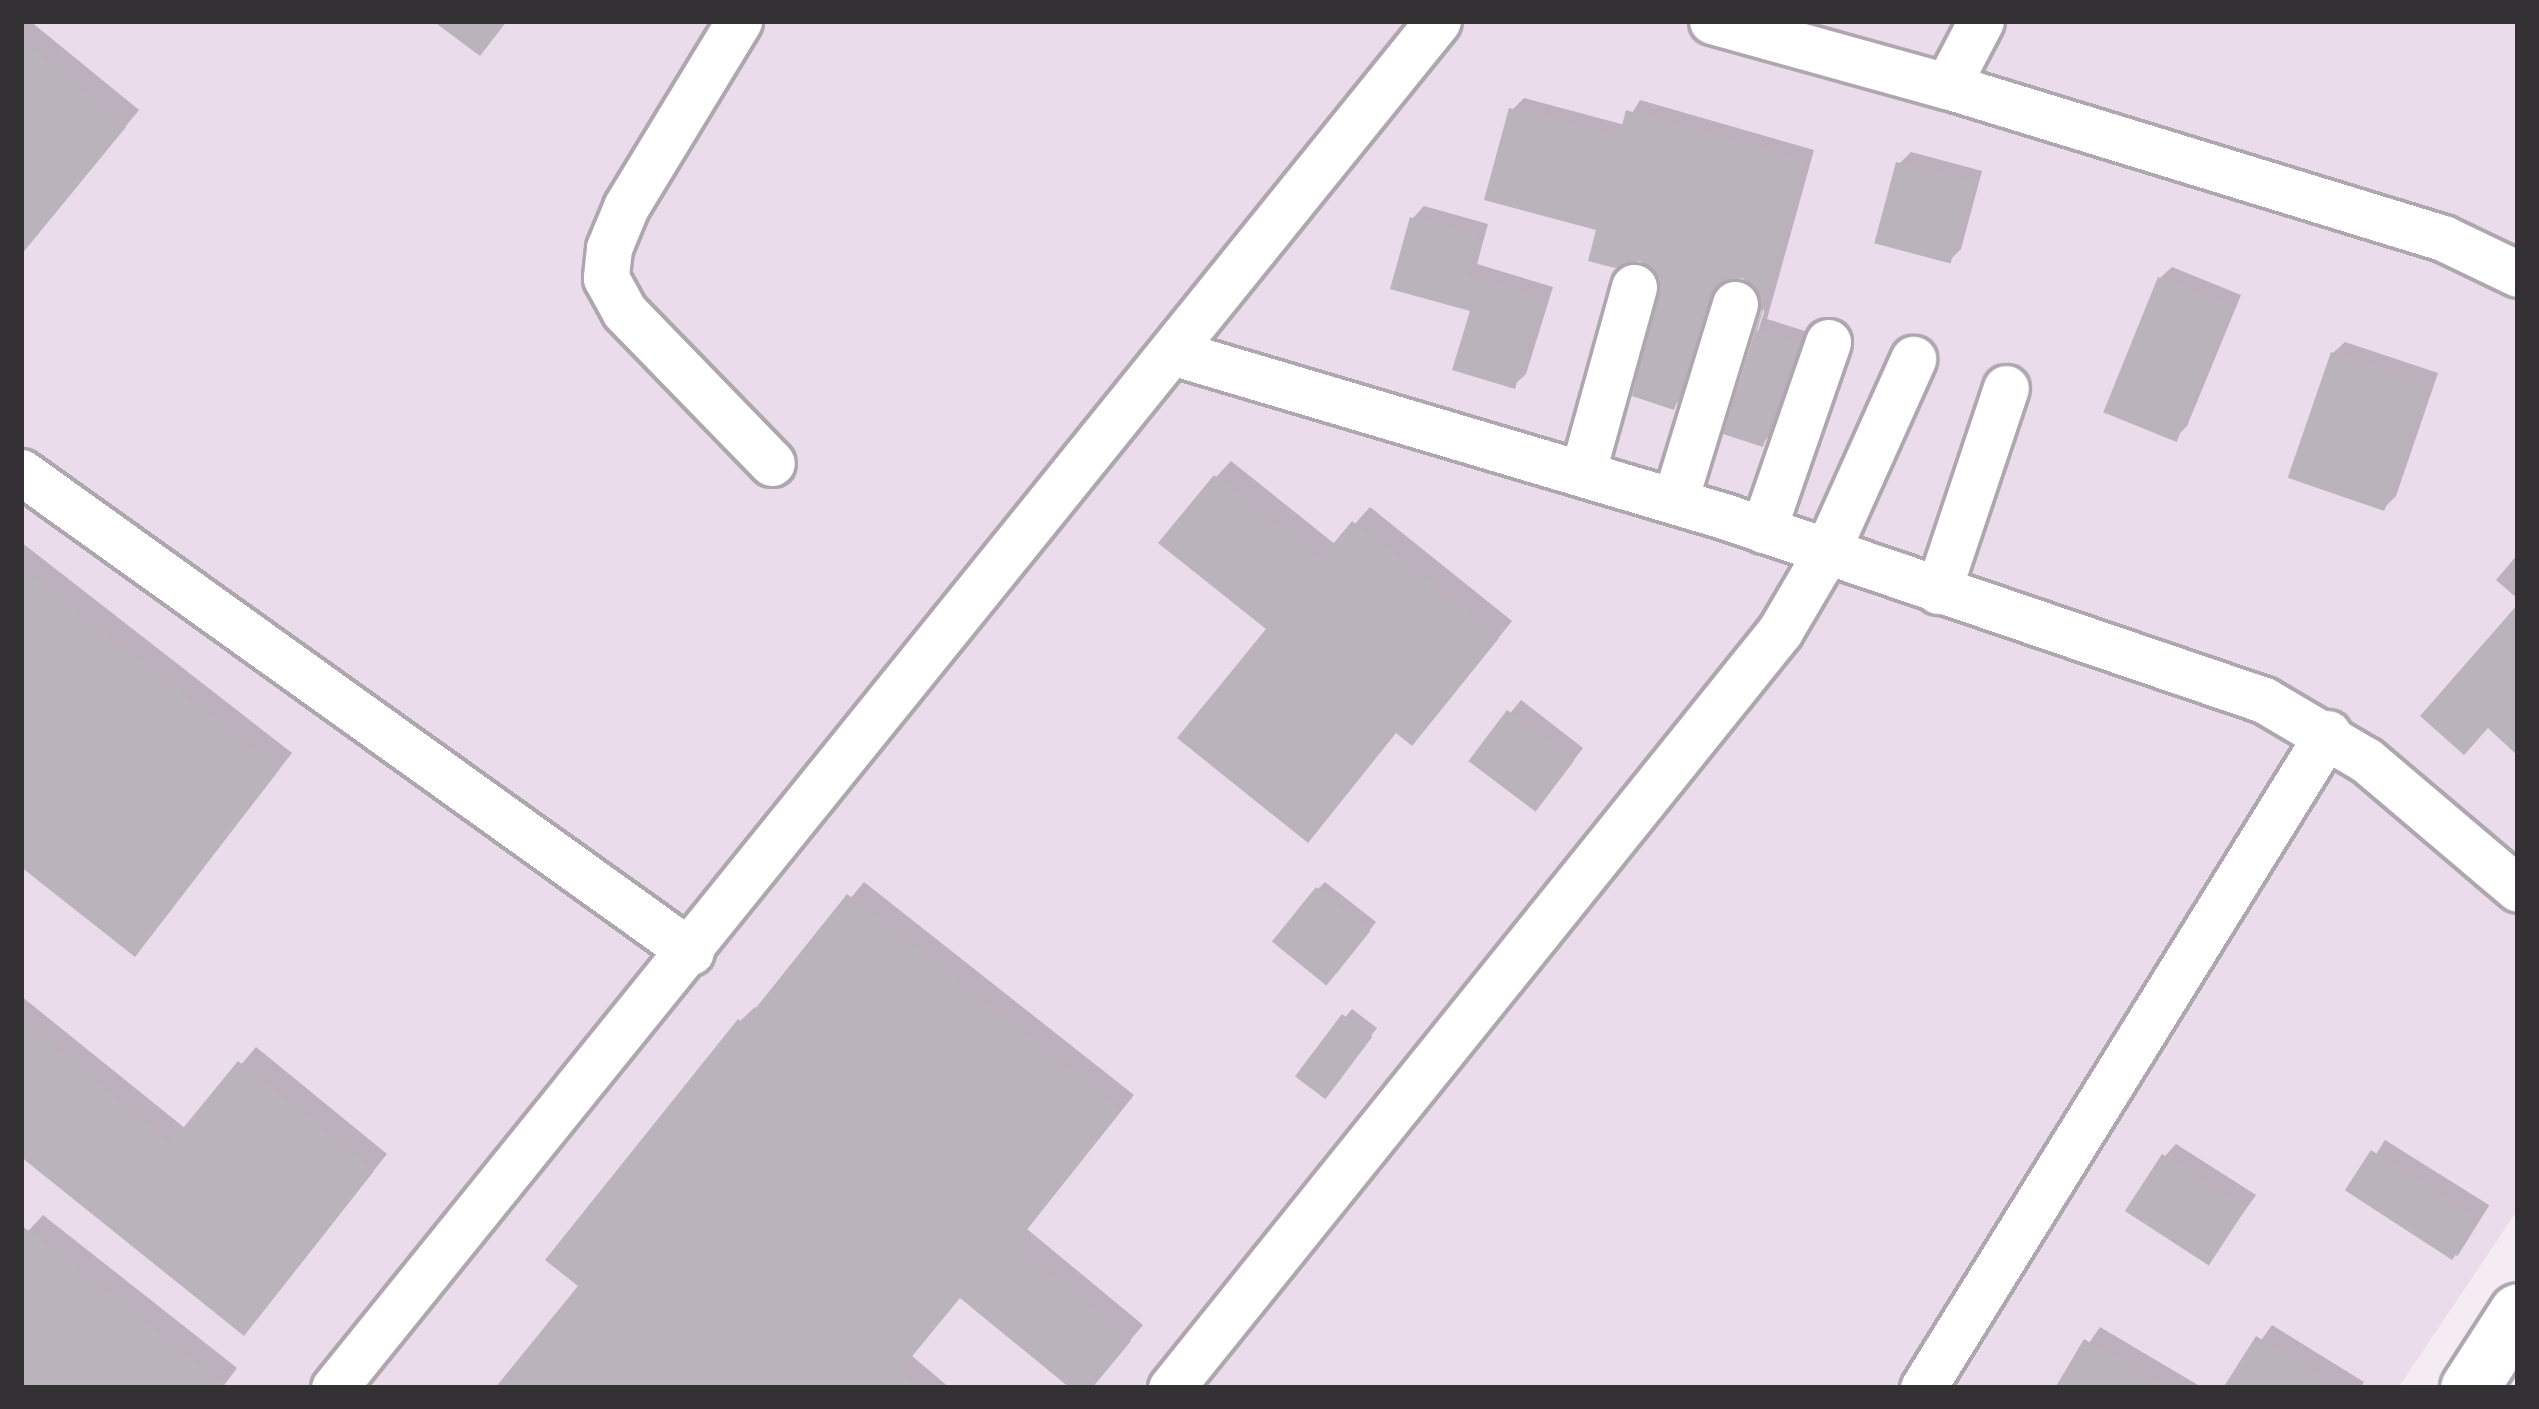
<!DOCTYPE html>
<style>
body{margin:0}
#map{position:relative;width:2539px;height:1409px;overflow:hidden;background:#f4ebf3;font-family:"Work Sans",sans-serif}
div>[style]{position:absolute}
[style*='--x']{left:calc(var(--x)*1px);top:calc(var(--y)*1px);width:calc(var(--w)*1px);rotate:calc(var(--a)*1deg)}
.built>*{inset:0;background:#eadcea}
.shadow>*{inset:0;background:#0003;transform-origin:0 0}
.building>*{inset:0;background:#bbb3bb;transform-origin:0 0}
.roads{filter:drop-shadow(3px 0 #afa7af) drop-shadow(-3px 0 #afa7af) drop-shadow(0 3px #afa7af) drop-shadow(0 -3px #afa7af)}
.minor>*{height:45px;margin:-22.5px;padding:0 22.5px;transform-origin:22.5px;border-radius:22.5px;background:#fff}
.major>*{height:57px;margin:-28.5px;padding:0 28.5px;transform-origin:28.5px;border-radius:28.5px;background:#fff}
span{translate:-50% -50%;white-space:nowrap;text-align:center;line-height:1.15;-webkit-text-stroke:9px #fff;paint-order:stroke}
.frame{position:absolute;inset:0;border:24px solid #343134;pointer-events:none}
</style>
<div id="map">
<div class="built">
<i style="clip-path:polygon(21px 21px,2518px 21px,2518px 1209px,2398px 1388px,21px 1388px)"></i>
</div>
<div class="shadow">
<i style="clip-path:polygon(21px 21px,30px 21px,139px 110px,21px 254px)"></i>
<i style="clip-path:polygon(1524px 98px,1625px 125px,1640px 100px,1814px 150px,1767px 319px,1808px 332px,1774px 432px,1762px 443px,1727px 432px,1764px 312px,1758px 285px,1742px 275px,1723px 280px,1685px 395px,1673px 407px,1663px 278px,1600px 228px,1512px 110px)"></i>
<i style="clip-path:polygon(1911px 152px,1982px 171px,1961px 249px,1950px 260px,1899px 164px)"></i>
<i style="clip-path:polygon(1424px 206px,1488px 224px,1477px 264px,1553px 287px,1526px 374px,1514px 385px,1474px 308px,1413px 218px)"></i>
<i style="clip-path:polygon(2172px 267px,2241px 295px,2187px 426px,2175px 438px,2160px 278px)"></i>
<i style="clip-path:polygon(2345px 342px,2438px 373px,2396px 496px,2384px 508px,2333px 353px)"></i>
<i style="clip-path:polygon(1231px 461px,1336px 545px,1370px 507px,1512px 621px,1427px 727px,1270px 629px,1216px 477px)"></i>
<i style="clip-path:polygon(21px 542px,292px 753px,135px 953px,21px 863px)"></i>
<i style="clip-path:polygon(2518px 554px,2518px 599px,2496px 580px)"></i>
<i style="clip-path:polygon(1521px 700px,1583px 748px,1545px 797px,1472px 760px)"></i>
<i style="clip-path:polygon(864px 882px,1134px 1095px,1027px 1229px,1143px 1325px,1090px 1388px,1075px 1388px,961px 1295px,912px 1356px,950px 1388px,503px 1388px,582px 1286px,740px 1021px,755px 1007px,758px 1010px)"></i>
<i style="clip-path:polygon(1325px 882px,1376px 922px,1336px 974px,1318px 889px)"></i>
<i style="clip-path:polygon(21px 996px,186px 1129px,256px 1047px,387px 1154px,244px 1332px,21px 1156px)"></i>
<i style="clip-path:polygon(1352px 1009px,1377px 1028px,1331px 1088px,1298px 1075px)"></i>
<i style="left:2385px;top:1140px;width:123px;height:60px;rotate:32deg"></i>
<i style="clip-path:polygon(2176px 1144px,2256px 1195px,2208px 1262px,2165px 1156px)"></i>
<i style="clip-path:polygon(43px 1215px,237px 1368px,222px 1388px,21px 1388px,21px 1239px)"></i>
<i style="clip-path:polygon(2272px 1325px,2364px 1382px,2360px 1388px,2227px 1388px)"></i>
<i style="clip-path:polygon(2100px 1327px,2203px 1388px,2058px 1388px)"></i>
</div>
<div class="building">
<i style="clip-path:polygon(433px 21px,507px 21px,480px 56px)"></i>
<i style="clip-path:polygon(21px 41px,126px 127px,21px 255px)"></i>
<i style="clip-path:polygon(1509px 108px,1619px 137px,1626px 110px,1804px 162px,1757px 331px,1799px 344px,1763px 447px,1723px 434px,1761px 312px,1755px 287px,1742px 278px,1716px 285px,1674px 410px,1632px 396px,1660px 279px,1640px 261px,1615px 268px,1588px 261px,1596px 230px,1484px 200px)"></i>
<i style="left:1896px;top:162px;width:79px;height:84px;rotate:15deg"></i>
<i style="clip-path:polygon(1410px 217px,1478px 236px,1467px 276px,1543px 298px,1515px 389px,1452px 370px,1470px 311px,1390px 289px)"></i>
<i style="left:2158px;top:277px;width:79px;height:146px;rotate:22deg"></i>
<i style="left:2331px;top:352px;width:102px;height:133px;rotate:19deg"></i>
<i style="clip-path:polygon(1214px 475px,1320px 560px,1352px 521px,1499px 638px,1412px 746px,1396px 733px,1308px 843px,1177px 738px,1266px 629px,1158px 543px)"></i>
<i style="clip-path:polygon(21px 569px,279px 770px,135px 957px,21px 867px)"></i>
<i style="clip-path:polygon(2518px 604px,2518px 756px,2488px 728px,2464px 755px,2420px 716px)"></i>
<i style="left:1507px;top:710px;width:84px;height:64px;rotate:37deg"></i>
<i style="left:1316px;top:887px;width:70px;height:70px;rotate:39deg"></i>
<i style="clip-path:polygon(847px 894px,1121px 1111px,1014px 1246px,1131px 1341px,1092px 1388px,1070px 1388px,960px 1298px,899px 1372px,918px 1388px,495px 1388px,578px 1286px,545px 1260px,738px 1019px,743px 1024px)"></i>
<i style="left:1342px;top:1014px;width:38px;height:78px;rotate:37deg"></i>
<i style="clip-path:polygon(21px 1020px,170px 1144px,238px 1061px,374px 1171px,244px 1336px,21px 1157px)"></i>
<i style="left:2371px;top:1150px;width:128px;height:48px;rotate:33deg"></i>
<i style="left:2162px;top:1154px;width:100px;height:68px;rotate:33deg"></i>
<i style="clip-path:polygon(21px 1225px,228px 1388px,21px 1388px)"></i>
<i style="clip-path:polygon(2256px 1336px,2339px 1388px,2223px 1388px)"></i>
<i style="clip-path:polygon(2084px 1339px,2167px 1388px,2055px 1388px)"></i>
</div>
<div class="roads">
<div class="minor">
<i style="--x:739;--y:21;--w:218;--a:121.3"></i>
<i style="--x:626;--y:207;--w:44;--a:112.5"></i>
<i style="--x:609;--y:248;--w:30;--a:96"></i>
<i style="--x:606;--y:278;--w:38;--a:61"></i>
<i style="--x:624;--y:311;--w:212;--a:45.8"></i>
<i style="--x:1712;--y:21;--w:244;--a:15.5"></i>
<i style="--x:1947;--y:86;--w:519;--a:17.04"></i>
<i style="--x:2443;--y:238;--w:83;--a:25.6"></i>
<i style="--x:1947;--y:86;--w:73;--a:-62.4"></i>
<i style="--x:1175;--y:353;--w:573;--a:16.54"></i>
<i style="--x:1724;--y:516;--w:570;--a:18.82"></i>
<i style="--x:2264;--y:700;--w:118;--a:30.5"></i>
<i style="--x:2366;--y:760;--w:199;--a:40.3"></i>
<i style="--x:1583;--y:471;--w:191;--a:-74.5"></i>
<i style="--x:21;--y:472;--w:824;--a:35.62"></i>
<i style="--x:1675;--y:500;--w:205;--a:-73"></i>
<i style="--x:1763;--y:530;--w:199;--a:-70.9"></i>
<i style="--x:1938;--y:591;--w:214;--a:-71.5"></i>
<i style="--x:334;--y:1388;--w:1757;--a:-51.08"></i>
<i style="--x:1171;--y:1388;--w:972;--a:-51.18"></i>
<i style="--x:1780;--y:631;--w:91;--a:-59.5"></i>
<i style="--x:1826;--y:553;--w:213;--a:-65.8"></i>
<i style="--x:1923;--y:1388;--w:770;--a:-58.27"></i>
</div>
<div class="major">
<i style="--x:2469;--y:1388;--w:90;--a:-57.2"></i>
</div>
</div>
<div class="frame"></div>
</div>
